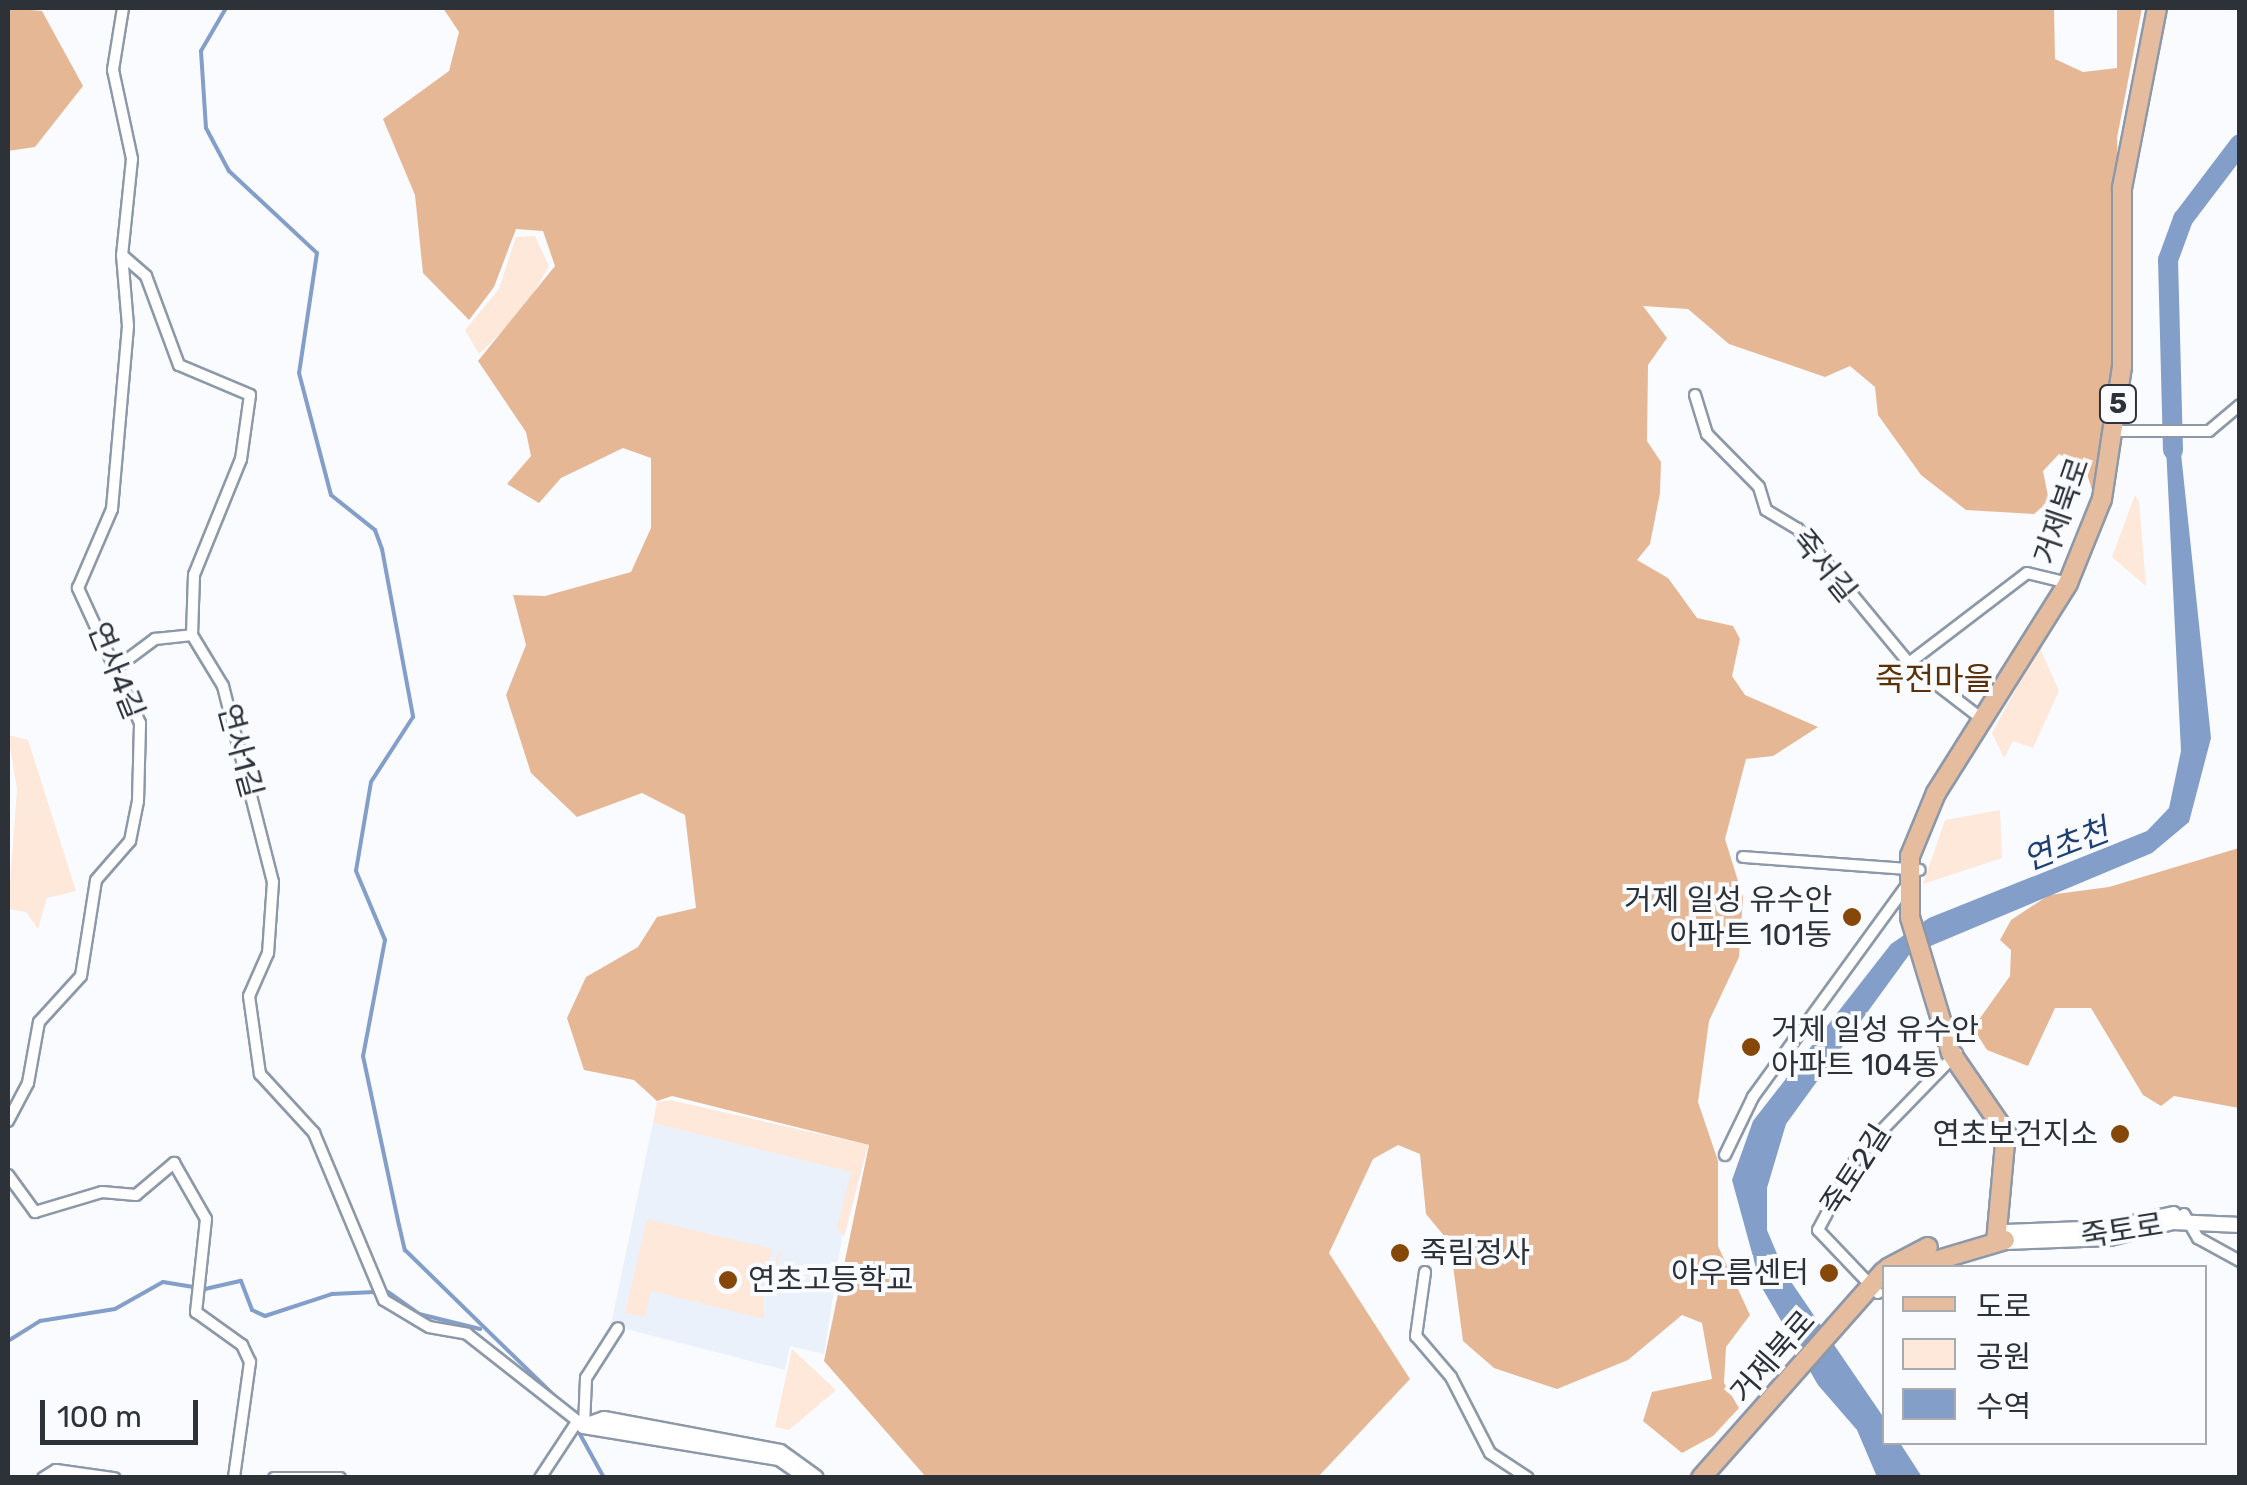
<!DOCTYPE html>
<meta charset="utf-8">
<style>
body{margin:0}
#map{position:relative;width:2247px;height:1485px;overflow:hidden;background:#f9fbff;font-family:Rubik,"Noto Sans KR",sans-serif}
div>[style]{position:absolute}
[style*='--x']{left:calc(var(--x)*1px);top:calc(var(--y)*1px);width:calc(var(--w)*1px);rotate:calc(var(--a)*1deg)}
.built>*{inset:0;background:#eaf1fb}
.green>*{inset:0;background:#fde8da}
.forest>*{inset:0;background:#e5b795}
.water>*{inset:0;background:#839ec9}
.stream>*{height:4px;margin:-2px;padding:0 2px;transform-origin:2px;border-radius:2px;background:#839ec9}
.river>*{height:20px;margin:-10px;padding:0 10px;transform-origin:10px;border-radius:10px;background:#839ec9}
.roads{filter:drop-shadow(2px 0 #8d98a9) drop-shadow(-2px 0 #8d98a9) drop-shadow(0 2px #8d98a9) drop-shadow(0 -2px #8d98a9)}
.minor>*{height:10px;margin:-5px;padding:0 5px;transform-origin:5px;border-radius:5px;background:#fff}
.tertiary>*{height:14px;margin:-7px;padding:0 7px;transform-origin:7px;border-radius:7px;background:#fff}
.primary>*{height:18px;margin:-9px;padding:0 9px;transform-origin:9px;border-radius:9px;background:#e5bd9e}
.dots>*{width:28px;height:28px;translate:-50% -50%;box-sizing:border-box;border:5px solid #f9fbff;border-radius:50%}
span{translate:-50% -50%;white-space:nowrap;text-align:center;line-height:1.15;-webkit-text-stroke:8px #f9fbff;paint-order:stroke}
.shield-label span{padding:2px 8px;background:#f9fbff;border:2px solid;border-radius:8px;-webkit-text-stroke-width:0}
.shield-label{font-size:28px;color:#2d3239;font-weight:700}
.street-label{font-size:30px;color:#2d3239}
.poi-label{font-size:30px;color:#2d3239}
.right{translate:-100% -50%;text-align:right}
.left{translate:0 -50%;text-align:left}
.neighbourhood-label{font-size:32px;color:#5c3108}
.water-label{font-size:32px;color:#1d3f74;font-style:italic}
.frame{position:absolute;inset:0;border:10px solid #2d3239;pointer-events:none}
.legend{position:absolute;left:1882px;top:1265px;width:325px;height:180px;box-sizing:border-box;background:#f9fbff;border:2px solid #a7abb0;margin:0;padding:12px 18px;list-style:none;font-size:30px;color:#2d3239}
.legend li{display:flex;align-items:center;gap:20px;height:50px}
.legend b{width:50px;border:2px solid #a7abb0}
.scale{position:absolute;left:40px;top:1400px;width:158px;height:45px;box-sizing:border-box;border:5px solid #2d3239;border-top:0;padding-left:12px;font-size:30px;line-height:35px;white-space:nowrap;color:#2d3239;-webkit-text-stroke:8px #f9fbff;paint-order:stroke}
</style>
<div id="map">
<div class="built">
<i style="clip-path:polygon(653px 1123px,852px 1172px,824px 1354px,790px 1346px,785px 1370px,622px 1328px,609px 1334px)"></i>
</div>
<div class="green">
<i style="clip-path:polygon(535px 236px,549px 266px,522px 312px,479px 354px,465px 330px,499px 289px,516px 237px)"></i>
<i style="clip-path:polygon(2135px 495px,2139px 501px,2146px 586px,2112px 557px)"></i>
<i style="clip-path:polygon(2039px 646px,2059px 691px,2033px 748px,2013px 741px,2004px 758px,1992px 733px)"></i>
<i style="clip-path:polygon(8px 735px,28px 740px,76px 891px,47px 898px,38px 929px,26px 912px,8px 909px,17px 789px)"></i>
<i style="clip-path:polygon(2000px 810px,2002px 858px,1923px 884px,1945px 820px)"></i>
<i style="clip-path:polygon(670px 1100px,868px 1145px,844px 1237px,837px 1227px,851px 1172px,653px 1123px,657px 1102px)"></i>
<i style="clip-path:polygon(647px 1219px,772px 1249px,767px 1272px,782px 1249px,773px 1282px,764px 1282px,764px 1319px,651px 1291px,645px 1317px,625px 1313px)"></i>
<i style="clip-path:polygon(792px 1349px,836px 1390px,789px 1430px,775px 1427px)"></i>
</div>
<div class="forest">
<i style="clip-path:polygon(8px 8px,42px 11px,83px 86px,35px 147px,8px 151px)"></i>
<i style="clip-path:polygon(443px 8px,2054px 8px,2055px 59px,2083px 72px,2117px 68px,2117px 8px,2142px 8px,2117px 138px,2122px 313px,2095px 499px,2085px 468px,2059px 454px,2043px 471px,2049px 501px,2034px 514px,1966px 510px,1921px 475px,1878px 415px,1875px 387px,1850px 366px,1825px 377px,1729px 344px,1688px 309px,1643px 306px,1667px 338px,1648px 365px,1647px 441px,1661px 462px,1660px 493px,1650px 544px,1637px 560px,1668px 578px,1697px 618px,1733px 626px,1740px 639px,1732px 676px,1745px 695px,1818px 727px,1773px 756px,1746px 759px,1725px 839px,1743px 897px,1739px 957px,1709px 1021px,1698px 1102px,1718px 1161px,1718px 1246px,1750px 1315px,1726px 1347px,1724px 1383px,1739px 1408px,1713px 1436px,1682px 1453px,1643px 1421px,1652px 1392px,1712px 1379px,1702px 1323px,1682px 1315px,1628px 1360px,1557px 1389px,1494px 1368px,1463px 1341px,1450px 1243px,1426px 1214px,1420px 1154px,1398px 1145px,1373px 1159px,1329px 1253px,1410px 1379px,1318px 1477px,926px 1477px,824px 1361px,869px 1145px,672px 1096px,657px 1101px,634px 1080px,584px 1070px,567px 1018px,586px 977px,638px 947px,657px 917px,696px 908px,685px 815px,642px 793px,577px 817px,531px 773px,506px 695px,526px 645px,513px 595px,545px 596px,631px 572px,651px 528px,651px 458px,623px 448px,561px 478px,539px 503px,507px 484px,531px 456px,526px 432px,478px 361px,555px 266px,543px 231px,516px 229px,494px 287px,469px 320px,423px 273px,415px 195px,383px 119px,449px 71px,459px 32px)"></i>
<i style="clip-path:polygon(2239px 848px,2239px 1108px,2174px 1096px,2161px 1106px,2143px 1095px,2091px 1008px,2055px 1008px,2028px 1066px,1987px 1050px,1973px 1028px,2010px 976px,2011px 950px,2000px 940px,2011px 920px,2049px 895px,2109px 887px)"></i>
</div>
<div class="water">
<i style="clip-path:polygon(2178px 425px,2211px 738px,2189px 822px,2152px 853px,1909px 955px,1786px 1124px,1767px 1188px,1767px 1230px,1785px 1273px,1884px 1418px,1884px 1442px,1900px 1443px,1922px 1477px,1877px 1477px,1857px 1430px,1818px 1385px,1761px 1286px,1732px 1180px,1753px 1121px,1891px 944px,1929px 918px,2147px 831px,2169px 808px,2181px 751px,2165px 426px)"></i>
</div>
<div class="stream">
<i style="--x:226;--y:8;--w:50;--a:120.2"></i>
<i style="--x:201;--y:51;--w:77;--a:86.3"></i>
<i style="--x:206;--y:128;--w:49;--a:61.9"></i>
<i style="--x:229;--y:171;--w:120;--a:43"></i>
<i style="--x:317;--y:253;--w:121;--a:98.5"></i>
<i style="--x:299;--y:373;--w:126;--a:75.3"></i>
<i style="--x:331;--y:495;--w:56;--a:38.5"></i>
<i style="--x:375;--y:530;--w:20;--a:70"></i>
<i style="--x:382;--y:549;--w:171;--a:79.5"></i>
<i style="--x:413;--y:717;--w:77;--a:122.9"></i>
<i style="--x:371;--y:782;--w:90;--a:99.6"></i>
<i style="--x:356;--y:871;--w:75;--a:67.2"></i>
<i style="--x:385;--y:940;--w:118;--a:100.7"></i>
<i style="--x:363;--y:1056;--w:173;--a:78"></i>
<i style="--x:399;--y:1225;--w:26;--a:77"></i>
<i style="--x:405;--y:1250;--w:222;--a:44.3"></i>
<i style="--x:388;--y:1292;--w:38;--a:35"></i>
<i style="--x:419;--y:1314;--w:63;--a:13.8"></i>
<i style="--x:8;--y:1341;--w:38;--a:-32"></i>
<i style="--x:40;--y:1321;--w:76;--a:-9.1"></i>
<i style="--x:115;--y:1309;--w:55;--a:-29.4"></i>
<i style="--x:163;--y:1282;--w:43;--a:9.5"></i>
<i style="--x:205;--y:1289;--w:37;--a:-13"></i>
<i style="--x:241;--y:1281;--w:31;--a:69"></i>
<i style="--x:252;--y:1310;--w:14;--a:25"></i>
<i style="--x:265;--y:1316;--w:71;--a:-18.2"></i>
<i style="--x:332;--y:1294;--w:43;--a:-2.7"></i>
<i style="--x:576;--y:1427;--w:58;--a:61.2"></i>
</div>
<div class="river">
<i style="--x:2173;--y:450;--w:190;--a:-91.5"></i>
<i style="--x:2168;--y:260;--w:44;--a:-69.9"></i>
<i style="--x:2183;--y:219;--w:94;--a:-52.8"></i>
</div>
<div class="roads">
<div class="minor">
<i style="--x:123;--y:8;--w:63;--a:99.2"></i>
<i style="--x:113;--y:70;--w:91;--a:77.9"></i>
<i style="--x:132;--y:159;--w:97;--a:95.9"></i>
<i style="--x:122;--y:255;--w:32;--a:41"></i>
<i style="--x:146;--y:276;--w:95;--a:69.7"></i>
<i style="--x:179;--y:365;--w:77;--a:22.9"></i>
<i style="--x:250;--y:395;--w:65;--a:98"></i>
<i style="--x:241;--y:459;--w:125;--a:112.1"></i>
<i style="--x:194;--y:575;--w:60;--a:91.9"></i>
<i style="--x:192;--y:635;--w:60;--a:58.7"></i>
<i style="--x:223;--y:686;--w:202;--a:75.7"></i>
<i style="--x:273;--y:882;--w:71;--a:94"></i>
<i style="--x:268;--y:953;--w:47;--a:113.8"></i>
<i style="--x:249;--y:996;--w:79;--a:82"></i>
<i style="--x:260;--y:1074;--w:80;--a:47.5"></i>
<i style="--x:314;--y:1133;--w:181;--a:67.3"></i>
<i style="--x:384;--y:1300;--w:52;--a:31"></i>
<i style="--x:429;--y:1327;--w:39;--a:10"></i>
<i style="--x:467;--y:1334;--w:149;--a:38.2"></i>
<i style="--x:584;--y:1426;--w:48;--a:-87.6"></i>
<i style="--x:586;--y:1378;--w:59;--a:-57.4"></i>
<i style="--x:1695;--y:395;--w:41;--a:72.9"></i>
<i style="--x:1707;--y:434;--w:74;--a:45.5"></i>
<i style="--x:1759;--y:487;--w:24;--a:73"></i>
<i style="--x:1766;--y:510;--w:37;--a:31"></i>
<i style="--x:1798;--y:529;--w:174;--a:50.4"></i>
<i style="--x:1909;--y:663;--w:92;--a:37.5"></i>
<i style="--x:2115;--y:431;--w:94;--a:0"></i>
<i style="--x:2209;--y:431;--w:40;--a:-40"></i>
<i style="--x:1909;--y:663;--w:148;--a:-37.3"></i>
<i style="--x:2027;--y:573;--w:42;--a:13.7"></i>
<i style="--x:120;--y:665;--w:44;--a:-36.6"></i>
<i style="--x:155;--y:639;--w:37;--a:-6"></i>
<i style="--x:1743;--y:857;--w:177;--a:4.2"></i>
<i style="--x:8;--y:1121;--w:43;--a:-62.2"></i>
<i style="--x:28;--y:1083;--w:62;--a:-79.8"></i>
<i style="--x:39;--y:1022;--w:62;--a:-47.6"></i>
<i style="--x:81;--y:976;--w:97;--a:-81.1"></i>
<i style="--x:96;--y:880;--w:52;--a:-48.9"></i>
<i style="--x:130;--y:841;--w:41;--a:-78.7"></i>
<i style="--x:138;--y:801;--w:78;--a:-88.5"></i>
<i style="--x:140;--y:723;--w:149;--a:-114.7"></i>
<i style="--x:78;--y:588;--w:86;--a:-66.7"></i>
<i style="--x:112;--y:509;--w:184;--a:-85"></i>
<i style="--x:128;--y:326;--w:71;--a:-94.8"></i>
<i style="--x:1725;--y:1155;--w:64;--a:-64.2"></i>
<i style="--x:1753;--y:1097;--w:263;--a:-54"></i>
<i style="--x:8;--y:1175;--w:46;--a:53.9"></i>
<i style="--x:35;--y:1212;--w:70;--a:-16.6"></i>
<i style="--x:102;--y:1192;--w:34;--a:5"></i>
<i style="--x:136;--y:1195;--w:50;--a:-40.1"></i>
<i style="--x:174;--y:1163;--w:64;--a:60.3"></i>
<i style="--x:206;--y:1219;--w:94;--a:96.1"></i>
<i style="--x:196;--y:1312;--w:57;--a:35.7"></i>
<i style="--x:242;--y:1345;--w:19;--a:65"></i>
<i style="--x:250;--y:1362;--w:117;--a:97.9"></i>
<i style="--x:2184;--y:1214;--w:28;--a:60"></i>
<i style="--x:2198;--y:1238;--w:48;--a:28.7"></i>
<i style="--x:1425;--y:1272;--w:65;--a:98"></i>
<i style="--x:1416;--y:1336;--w:54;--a:49.5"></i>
<i style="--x:1451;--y:1377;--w:85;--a:62.8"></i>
<i style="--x:1490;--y:1453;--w:45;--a:33.3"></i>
<i style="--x:1878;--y:1293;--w:87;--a:-133.6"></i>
<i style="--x:1818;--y:1230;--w:85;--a:-61.9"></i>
<i style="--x:1858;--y:1155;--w:142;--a:-45.9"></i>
<i style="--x:43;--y:1478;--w:15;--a:-32"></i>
<i style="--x:56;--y:1470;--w:59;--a:7.9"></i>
<i style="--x:274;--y:1478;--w:66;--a:0"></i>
<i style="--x:540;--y:1478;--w:64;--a:-56.6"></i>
</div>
<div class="tertiary">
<i style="--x:2006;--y:1232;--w:103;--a:-2.2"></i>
<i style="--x:2109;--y:1228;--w:66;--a:-12.2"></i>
<i style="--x:2005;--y:1242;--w:105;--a:-2.2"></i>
<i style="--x:2110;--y:1238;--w:65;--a:-14.3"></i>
<i style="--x:2173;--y:1222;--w:67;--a:2.6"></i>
<i style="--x:808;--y:1478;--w:35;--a:-145"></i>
<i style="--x:779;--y:1458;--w:198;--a:-170.7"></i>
<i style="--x:584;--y:1426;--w:21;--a:-19"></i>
<i style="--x:604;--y:1419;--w:179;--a:10.6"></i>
<i style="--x:780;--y:1452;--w:44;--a:35.8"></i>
</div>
<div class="primary">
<i style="--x:1996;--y:1242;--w:109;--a:-84.8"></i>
<i style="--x:2006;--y:1133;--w:97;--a:-124.5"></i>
<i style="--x:1951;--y:1053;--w:142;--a:-106.8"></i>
<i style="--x:1910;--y:917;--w:61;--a:-90"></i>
<i style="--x:1910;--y:856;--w:68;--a:-67.6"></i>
<i style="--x:1936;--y:793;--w:248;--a:-57.8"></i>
<i style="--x:2068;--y:583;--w:91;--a:-68"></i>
<i style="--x:2102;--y:499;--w:134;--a:-81.4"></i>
<i style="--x:2122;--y:367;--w:179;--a:-90"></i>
<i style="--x:2122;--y:188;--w:183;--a:-79"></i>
<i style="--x:1888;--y:1268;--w:45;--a:-27.7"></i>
<i style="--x:1911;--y:1268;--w:98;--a:-16.6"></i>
<i style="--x:1701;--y:1478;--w:276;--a:-48.5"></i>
</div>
</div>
<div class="dots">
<i style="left:1852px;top:917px;background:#864809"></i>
<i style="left:1751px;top:1047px;background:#864809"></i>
<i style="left:2120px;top:1134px;background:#864809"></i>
<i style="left:1400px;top:1253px;background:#864809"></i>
<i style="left:1829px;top:1273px;background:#864809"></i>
<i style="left:728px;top:1280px;background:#864809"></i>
</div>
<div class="shield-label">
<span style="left:2118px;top:404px">5</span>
</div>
<div class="street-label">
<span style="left:2062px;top:511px;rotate:-71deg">거제북로</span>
<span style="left:1824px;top:566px;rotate:51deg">죽서길</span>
<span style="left:116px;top:671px;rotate:68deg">연사4길</span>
<span style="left:240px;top:751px;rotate:75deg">연사1길</span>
<span style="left:1856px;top:1170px;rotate:-57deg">죽토2길</span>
<span style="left:2122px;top:1231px;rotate:-9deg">죽토로</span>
<span style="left:1773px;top:1357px;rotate:-49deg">거제북로</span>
</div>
<div class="poi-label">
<span class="right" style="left:1832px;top:917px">거제 일성 유수안<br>아파트 101동</span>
<span class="left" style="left:1771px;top:1047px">거제 일성 유수안<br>아파트 104동</span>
<span class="right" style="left:2098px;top:1134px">연초보건지소</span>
<span class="left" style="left:1420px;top:1253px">죽림정사</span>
<span class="right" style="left:1809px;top:1273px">아우름센터</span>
<span class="left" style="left:748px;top:1280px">연초고등학교</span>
</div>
<div class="neighbourhood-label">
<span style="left:1934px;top:679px">죽전마을</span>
</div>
<div class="water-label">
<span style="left:2066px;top:845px;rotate:-21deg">연초천</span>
</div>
<div class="frame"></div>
<ul class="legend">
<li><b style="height:12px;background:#e5bd9e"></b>도로</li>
<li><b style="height:28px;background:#fde8da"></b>공원</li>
<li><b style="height:28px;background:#839ec9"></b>수역</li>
</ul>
<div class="scale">100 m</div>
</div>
